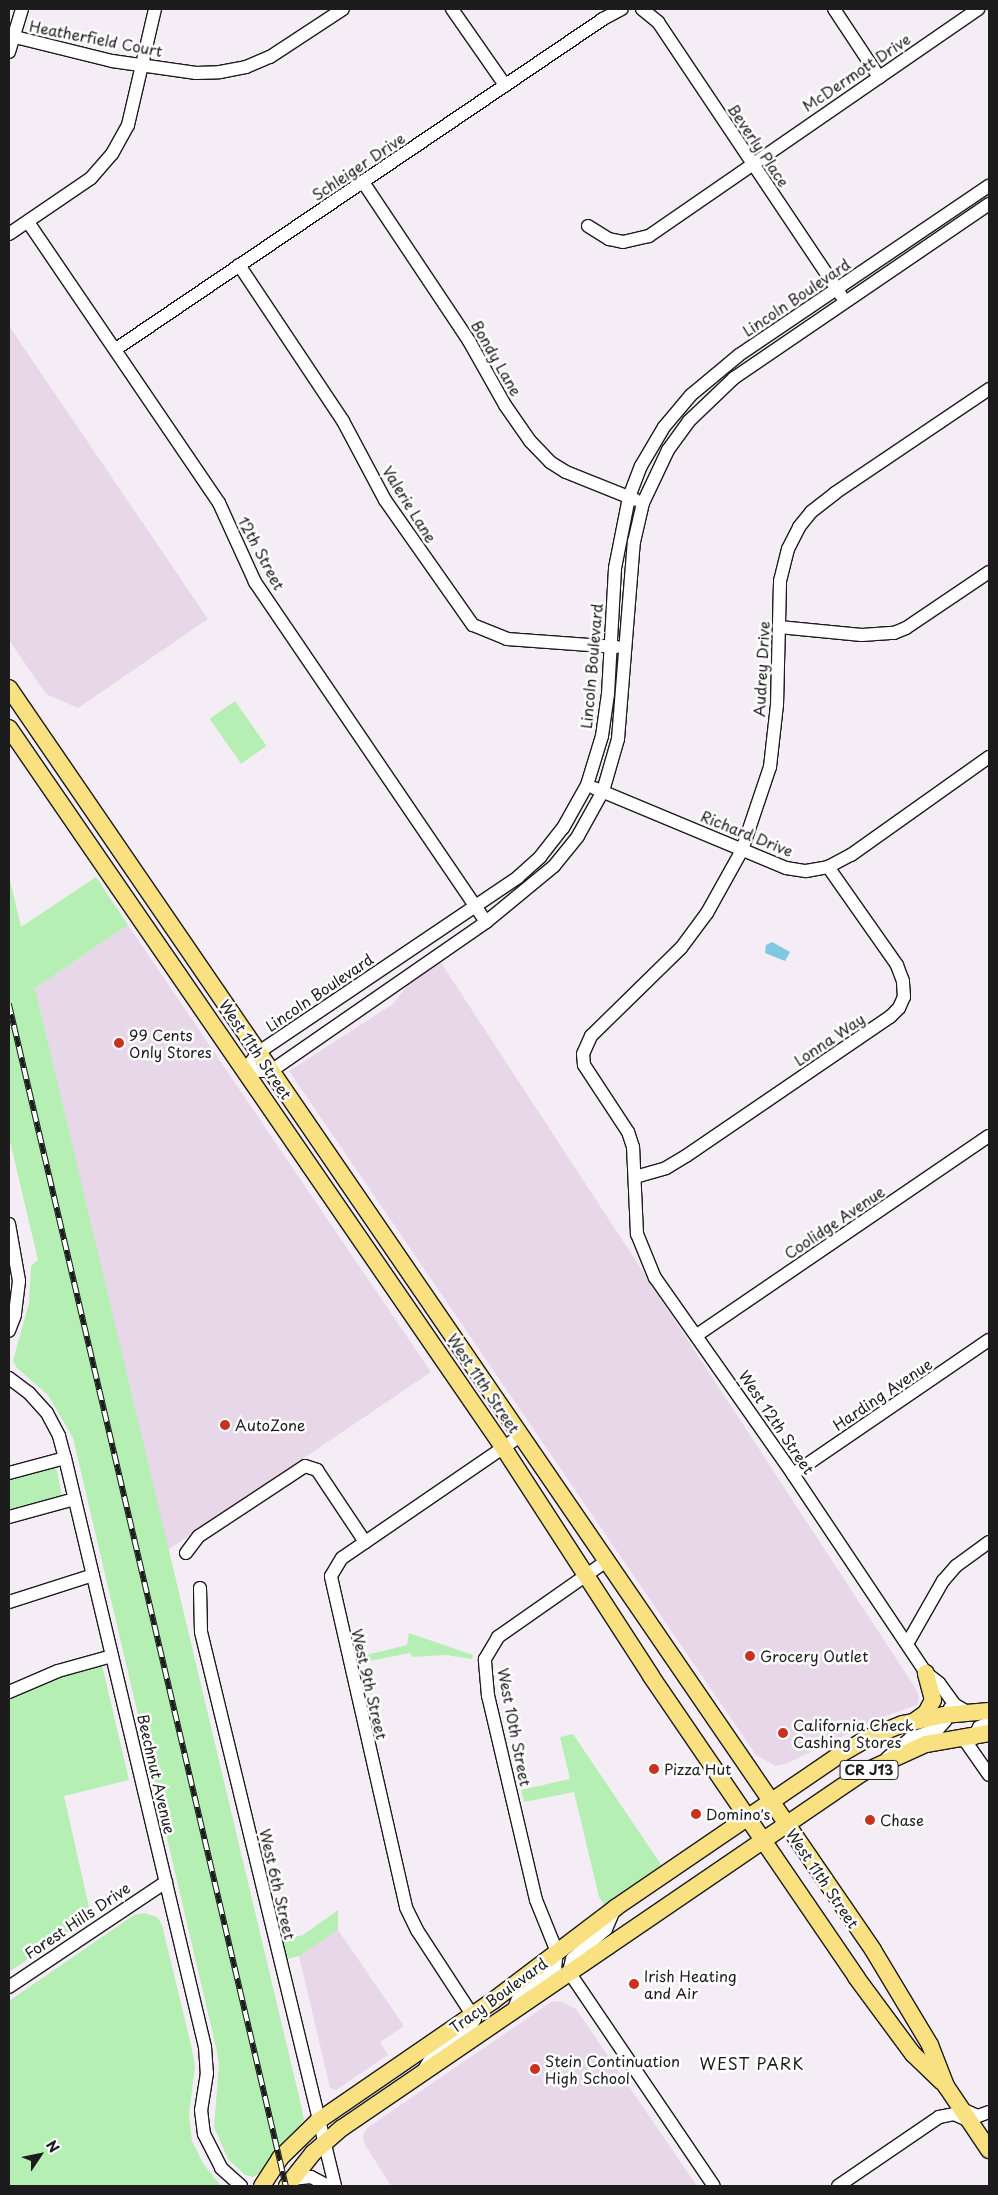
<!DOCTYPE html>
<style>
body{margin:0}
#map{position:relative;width:998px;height:2195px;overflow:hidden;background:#f5edf5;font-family:"Playpen Sans",sans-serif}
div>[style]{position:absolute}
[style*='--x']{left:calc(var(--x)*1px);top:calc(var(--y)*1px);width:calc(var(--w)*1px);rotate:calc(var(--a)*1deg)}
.built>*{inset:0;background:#e8d7e9}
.green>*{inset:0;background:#b5efb3;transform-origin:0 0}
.water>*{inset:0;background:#80c8e1}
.roads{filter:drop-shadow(1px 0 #1c1c1c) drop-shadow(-1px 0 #1c1c1c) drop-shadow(0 1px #1c1c1c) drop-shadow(0 -1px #1c1c1c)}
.minor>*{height:12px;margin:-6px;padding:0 6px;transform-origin:6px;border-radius:6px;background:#fff}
.major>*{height:16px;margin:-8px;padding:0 8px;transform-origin:8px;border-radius:8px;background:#f9e181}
.rail>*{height:5.5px;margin-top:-2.75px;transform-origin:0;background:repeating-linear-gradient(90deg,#fff 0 11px,#1c1c1c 0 22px);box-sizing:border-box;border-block:1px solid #1c1c1c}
.dots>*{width:14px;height:14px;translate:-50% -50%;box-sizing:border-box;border:2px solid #fff;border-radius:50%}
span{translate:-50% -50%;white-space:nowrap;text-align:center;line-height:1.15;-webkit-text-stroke:5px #fff;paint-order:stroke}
.shield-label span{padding:1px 4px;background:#fff;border:1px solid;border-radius:4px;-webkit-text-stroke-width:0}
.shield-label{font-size:14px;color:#1c1c1c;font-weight:700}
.street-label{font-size:15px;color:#1c1c1c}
.poi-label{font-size:15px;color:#1c1c1c}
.left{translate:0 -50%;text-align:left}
.neighbourhood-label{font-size:16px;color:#1c1c1c;letter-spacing:1px}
.frame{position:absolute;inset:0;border:10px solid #1c1c1c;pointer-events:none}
.north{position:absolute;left:15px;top:2130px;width:50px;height:50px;-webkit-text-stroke:4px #fff;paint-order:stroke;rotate:56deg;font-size:14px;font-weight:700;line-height:20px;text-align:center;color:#1c1c1c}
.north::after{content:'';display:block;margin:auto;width:18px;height:22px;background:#1c1c1c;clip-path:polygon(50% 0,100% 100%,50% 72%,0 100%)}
</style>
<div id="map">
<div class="built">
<i style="clip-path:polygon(9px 326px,208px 619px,78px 708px,46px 694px,9px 640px)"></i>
<i style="clip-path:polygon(128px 925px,431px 1372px,168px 1550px,35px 988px)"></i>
<i style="clip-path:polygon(434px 952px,916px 1689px,919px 1698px,917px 1705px,880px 1718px,788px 1763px,776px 1766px,756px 1755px,289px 1071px,393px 1004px)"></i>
<i style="clip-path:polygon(338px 1930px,404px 2026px,380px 2042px,388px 2055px,336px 2090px,330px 2088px,299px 1956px)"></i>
<i style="clip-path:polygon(560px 2001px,576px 2009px,697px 2186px,391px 2186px,364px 2143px,363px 2135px,367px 2128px,551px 2002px)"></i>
</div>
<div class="green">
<i style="left:235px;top:701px;width:55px;height:31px;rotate:55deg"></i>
<i style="clip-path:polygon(9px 876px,21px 927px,96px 877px,128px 925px,35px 988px,302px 2109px,304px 2120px,260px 2173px,253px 2177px,245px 2175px,228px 2159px,214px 2127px,219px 2064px,216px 2047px,73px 1438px,48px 1395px,17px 1368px,13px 1361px,29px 1303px,31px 1266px,38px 1260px,9px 1137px)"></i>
<i style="clip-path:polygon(56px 1466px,62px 1496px,9px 1509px,9px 1478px)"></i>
<i style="clip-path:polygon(409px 1633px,473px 1655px,472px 1659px,445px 1655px,413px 1657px,410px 1653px,360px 1663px,358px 1657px,407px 1645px)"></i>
<i style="clip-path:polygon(102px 1665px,129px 1780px,64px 1796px,91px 1916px,9px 1972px,9px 1698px,60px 1676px)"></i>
<i style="clip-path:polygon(573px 1734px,662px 1866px,605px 1906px,599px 1897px,574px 1792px,524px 1802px,521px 1790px,570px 1779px,560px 1737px)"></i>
<i style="clip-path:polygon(338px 1910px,338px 1930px,299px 1956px,287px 1959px,282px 1940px,303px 1935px)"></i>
<i style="clip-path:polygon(144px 1913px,157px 1917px,162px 1925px,192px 2049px,195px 2067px,189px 2114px,192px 2141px,204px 2165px,221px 2186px,9px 2186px,9px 2001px,134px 1915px)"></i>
</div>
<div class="water">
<i style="clip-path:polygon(772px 942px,790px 952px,785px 961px,765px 953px,766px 945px)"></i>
</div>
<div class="roads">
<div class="minor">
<i style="--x:452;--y:9;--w:93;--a:55.1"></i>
<i style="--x:642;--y:9;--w:21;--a:39"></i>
<i style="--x:658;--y:22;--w:329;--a:56.2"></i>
<i style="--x:834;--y:9;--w:82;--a:56.5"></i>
<i style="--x:15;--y:37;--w:100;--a:13.9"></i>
<i style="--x:112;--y:61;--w:85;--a:8.1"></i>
<i style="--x:196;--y:73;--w:24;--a:-2"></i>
<i style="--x:220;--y:72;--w:26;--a:-11"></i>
<i style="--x:246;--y:67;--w:26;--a:-23"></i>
<i style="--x:270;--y:57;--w:87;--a:-33.3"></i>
<i style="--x:9;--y:52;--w:45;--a:-73.2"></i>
<i style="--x:363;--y:182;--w:191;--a:56.3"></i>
<i style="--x:469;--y:341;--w:73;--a:60.6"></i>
<i style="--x:505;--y:405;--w:44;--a:55.2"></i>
<i style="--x:530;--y:441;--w:29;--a:46"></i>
<i style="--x:550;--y:462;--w:19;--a:32"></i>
<i style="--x:566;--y:472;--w:75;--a:21.8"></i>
<i style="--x:28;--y:222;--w:340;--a:55.8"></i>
<i style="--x:219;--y:503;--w:87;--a:65.5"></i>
<i style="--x:255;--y:582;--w:411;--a:55.8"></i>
<i style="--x:588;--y:226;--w:25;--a:32"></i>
<i style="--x:609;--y:239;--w:14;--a:12"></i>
<i style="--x:623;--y:242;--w:27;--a:-13"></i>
<i style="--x:649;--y:236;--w:400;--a:-34.6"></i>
<i style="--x:9;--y:234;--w:99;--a:-34.3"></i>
<i style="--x:91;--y:178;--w:32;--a:-49"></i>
<i style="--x:112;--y:154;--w:33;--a:-61"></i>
<i style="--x:128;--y:125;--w:119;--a:-76.9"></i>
<i style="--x:239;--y:265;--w:187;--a:56.3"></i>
<i style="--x:343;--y:421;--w:89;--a:62"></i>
<i style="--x:385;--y:500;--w:153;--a:54.9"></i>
<i style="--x:473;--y:625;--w:37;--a:22"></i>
<i style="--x:507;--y:639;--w:110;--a:4.2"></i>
<i style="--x:116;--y:349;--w:588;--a:-34.12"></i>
<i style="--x:603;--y:19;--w:21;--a:-28"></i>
<i style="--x:779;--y:627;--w:83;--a:5.5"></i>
<i style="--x:862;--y:635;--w:32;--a:-4"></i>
<i style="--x:894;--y:633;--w:13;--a:-23"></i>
<i style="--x:906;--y:628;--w:100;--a:-34"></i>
<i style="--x:594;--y:788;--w:208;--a:22.6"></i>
<i style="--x:786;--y:868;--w:20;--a:9"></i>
<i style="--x:806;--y:871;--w:22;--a:-10"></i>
<i style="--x:828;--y:867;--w:26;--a:-28"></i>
<i style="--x:851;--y:855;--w:169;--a:-35.4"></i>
<i style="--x:244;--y:1071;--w:24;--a:-52"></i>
<i style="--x:259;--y:1052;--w:313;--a:-34"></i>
<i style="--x:518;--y:877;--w:30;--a:-42"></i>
<i style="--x:540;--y:857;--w:37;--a:-52"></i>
<i style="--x:563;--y:828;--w:49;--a:-60.8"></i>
<i style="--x:587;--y:785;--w:51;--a:-73"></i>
<i style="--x:602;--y:736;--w:42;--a:-81.9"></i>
<i style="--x:608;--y:694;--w:126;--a:-86.8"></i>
<i style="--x:615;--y:568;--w:72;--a:-78.8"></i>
<i style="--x:629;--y:497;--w:33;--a:-69"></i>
<i style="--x:641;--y:466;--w:45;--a:-59.5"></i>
<i style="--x:664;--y:427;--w:42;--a:-49.8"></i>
<i style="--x:691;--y:395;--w:62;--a:-39.8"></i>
<i style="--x:739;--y:355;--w:302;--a:-34.1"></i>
<i style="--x:244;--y:1071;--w:27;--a:0"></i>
<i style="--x:271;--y:1071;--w:262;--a:-34.7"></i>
<i style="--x:486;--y:922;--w:88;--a:-39.5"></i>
<i style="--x:554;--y:866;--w:38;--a:-51"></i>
<i style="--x:578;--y:836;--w:51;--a:-60.9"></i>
<i style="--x:603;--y:791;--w:54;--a:-73.9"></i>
<i style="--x:618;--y:739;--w:198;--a:-85.4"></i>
<i style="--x:634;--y:542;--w:40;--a:-77"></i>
<i style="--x:643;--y:503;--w:59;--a:-64.7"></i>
<i style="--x:668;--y:450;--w:36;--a:-54"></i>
<i style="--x:689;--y:421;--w:62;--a:-43.7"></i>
<i style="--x:734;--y:378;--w:309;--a:-34.3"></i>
<i style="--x:635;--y:1177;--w:32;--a:-16"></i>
<i style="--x:666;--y:1168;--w:23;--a:-31"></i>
<i style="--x:686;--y:1156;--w:247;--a:-34.3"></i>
<i style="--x:890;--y:1017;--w:13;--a:-45"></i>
<i style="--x:899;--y:1008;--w:12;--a:-66"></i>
<i style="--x:904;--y:997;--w:16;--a:-94"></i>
<i style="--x:903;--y:981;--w:17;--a:-111"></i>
<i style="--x:897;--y:965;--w:120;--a:-125.1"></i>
<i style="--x:9;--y:1224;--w:58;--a:80"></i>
<i style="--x:19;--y:1281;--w:34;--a:97"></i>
<i style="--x:15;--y:1315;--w:17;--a:111"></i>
<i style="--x:697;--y:1335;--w:353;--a:-34.3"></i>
<i style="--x:9;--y:1378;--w:25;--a:37"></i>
<i style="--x:29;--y:1393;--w:27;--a:48"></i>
<i style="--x:47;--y:1413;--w:26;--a:62"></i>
<i style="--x:59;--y:1436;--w:23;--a:75"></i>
<i style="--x:65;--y:1458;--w:605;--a:76.63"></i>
<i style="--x:205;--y:2047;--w:26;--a:86"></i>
<i style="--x:207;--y:2073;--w:37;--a:99"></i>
<i style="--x:201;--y:2110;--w:24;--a:83"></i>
<i style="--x:204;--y:2134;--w:38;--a:63"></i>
<i style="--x:221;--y:2168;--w:27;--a:42"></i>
<i style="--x:9;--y:1473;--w:58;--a:-15"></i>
<i style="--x:793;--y:1474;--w:237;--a:-34.4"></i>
<i style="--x:9;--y:1517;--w:68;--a:-15.3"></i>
<i style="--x:186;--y:1553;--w:21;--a:-53"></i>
<i style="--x:199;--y:1536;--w:127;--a:-33.4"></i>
<i style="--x:305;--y:1466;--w:13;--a:18"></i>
<i style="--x:317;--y:1470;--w:87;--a:56.3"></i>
<i style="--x:200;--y:1588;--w:44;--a:88.7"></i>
<i style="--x:201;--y:1632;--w:570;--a:76.4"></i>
<i style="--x:9;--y:1602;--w:88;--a:-17.8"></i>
<i style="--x:907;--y:1644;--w:73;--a:-60.3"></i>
<i style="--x:943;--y:1581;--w:20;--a:-49"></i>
<i style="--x:956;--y:1566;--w:41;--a:-36"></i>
<i style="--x:9;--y:1692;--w:53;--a:-23.2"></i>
<i style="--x:58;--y:1671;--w:56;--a:-15.5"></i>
<i style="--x:969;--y:1713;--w:16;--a:-150"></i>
<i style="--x:955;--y:1705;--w:27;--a:-126"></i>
<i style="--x:939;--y:1683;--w:16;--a:-142"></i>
<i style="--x:926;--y:1673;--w:239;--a:-123.8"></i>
<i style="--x:793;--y:1474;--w:240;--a:-125.1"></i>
<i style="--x:655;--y:1278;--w:48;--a:-112.2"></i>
<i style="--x:637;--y:1234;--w:87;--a:-92.6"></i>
<i style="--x:633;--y:1147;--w:16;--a:-108"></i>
<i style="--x:628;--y:1132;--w:80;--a:-123.3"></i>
<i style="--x:584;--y:1065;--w:11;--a:-95"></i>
<i style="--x:583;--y:1054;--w:20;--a:-66"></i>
<i style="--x:591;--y:1036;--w:126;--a:-44.4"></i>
<i style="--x:681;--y:948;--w:44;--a:-53.4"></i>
<i style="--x:707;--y:913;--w:72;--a:-60.9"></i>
<i style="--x:742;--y:850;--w:88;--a:-71.4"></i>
<i style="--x:770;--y:767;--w:62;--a:-83.6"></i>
<i style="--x:777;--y:705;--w:124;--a:-88.6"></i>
<i style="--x:780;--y:581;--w:33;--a:-76"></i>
<i style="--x:788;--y:549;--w:25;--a:-63"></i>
<i style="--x:799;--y:527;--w:19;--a:-51"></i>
<i style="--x:811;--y:512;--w:31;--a:-38"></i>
<i style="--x:835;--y:493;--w:186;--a:-34"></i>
<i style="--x:955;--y:1737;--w:12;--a:24"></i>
<i style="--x:966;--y:1742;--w:40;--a:55.1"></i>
<i style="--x:973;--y:1739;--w:13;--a:-63"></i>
<i style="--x:979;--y:1727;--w:11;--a:-22"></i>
<i style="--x:887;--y:1758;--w:30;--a:-40"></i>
<i style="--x:910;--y:1739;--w:30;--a:-20"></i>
<i style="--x:938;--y:1729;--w:11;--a:-49"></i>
<i style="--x:945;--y:1721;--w:14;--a:-69"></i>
<i style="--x:615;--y:1908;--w:23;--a:113"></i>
<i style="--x:606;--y:1929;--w:45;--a:138.6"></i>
<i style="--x:572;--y:1959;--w:13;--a:103"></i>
<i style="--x:569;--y:1972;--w:258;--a:55.9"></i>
<i style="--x:9;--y:1987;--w:189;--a:-33.8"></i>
<i style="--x:513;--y:2011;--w:16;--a:-68"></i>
<i style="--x:519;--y:1996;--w:46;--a:-37.9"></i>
<i style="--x:555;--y:1968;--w:16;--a:-83"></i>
<i style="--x:557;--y:1952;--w:56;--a:-112"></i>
<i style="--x:536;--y:1900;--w:210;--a:-103.2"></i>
<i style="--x:488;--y:1696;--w:37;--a:-95"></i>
<i style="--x:485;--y:1659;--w:26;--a:-59"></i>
<i style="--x:498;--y:1637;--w:131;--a:-35"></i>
<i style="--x:423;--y:2071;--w:22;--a:-58"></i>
<i style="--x:435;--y:2052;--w:40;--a:-34"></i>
<i style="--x:468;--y:2030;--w:13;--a:-58"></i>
<i style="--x:475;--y:2019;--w:106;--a:-123.1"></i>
<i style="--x:417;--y:1930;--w:25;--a:-116"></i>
<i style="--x:406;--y:1907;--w:339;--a:-102.8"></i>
<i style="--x:331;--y:1576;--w:21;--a:-59"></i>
<i style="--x:342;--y:1558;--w:216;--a:-34.4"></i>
<i style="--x:962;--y:2109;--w:17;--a:24"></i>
<i style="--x:978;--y:2116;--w:12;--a:-20"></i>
<i style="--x:292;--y:2179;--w:19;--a:-6"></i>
<i style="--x:311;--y:2177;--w:19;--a:28"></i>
<i style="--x:838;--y:2186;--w:122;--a:-34.3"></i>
<i style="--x:939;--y:2117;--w:15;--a:-11"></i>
<i style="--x:954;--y:2114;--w:17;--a:24"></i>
</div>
<div class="major">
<i style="--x:9;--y:688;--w:1529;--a:55.6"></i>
<i style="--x:873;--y:1950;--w:111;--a:59"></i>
<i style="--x:930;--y:2045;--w:44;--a:68.7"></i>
<i style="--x:946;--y:2086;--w:77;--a:56.1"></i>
<i style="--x:9;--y:728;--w:872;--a:55.51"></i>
<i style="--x:503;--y:1447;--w:273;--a:57.1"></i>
<i style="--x:651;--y:1676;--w:364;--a:55.7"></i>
<i style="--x:856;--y:1977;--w:96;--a:53.5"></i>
<i style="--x:913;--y:2054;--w:40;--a:44"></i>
<i style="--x:916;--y:1720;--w:12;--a:-35"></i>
<i style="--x:926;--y:1713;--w:15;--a:-62"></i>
<i style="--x:933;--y:1700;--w:28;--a:-105"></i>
<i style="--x:262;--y:2186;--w:33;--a:-57"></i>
<i style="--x:280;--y:2158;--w:53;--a:-44.2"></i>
<i style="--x:318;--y:2121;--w:214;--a:-34.5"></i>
<i style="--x:494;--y:2000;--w:152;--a:-37.2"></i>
<i style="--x:615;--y:1908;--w:277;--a:-34.3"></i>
<i style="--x:844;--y:1752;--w:28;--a:-30"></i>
<i style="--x:868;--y:1738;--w:38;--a:-22"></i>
<i style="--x:903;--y:1724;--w:42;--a:-12.4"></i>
<i style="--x:944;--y:1715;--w:45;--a:-5.1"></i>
<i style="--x:287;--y:2186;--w:42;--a:-51.8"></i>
<i style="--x:313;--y:2153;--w:38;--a:-41"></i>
<i style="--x:342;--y:2128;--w:630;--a:-34.32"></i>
<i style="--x:862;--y:1773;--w:70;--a:-24.4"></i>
<i style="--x:926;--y:1744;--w:64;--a:-9.9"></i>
</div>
</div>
<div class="rail">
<i style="--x:9;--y:1004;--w:1214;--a:76.81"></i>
</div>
<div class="dots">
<i style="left:119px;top:1043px;background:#c8321e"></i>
<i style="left:225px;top:1425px;background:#c8321e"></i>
<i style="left:750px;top:1656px;background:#c8321e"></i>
<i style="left:783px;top:1733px;background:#c8321e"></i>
<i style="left:654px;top:1769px;background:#c8321e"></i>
<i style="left:696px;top:1814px;background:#c8321e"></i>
<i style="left:870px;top:1820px;background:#c8321e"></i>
<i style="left:634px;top:1984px;background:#c8321e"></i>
<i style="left:535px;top:2069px;background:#c8321e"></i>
</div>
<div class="shield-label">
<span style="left:869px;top:1770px">CR J13</span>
</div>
<div class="street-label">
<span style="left:96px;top:38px;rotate:11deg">Heatherfield Court</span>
<span style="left:856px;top:72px;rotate:-34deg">McDermott Drive</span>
<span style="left:759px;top:145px;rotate:56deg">Beverly Place</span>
<span style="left:358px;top:166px;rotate:-34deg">Schleiger Drive</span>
<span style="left:796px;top:297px;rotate:-34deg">Lincoln Boulevard</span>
<span style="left:497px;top:358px;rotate:60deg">Bondy Lane</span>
<span style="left:410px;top:504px;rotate:58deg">Valerie Lane</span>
<span style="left:262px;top:553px;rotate:62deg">12th Street</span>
<span style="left:591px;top:666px;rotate:-85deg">Lincoln Boulevard</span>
<span style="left:761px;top:669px;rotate:-87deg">Audrey Drive</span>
<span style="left:747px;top:833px;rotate:22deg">Richard Drive</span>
<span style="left:319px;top:992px;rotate:-34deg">Lincoln Boulevard</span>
<span style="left:829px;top:1039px;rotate:-34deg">Lonna Way</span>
<span style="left:256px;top:1049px;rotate:56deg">West 11th Street</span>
<span style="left:834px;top:1222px;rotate:-34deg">Coolidge Avenue</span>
<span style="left:484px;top:1383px;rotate:56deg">West 11th Street</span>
<span style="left:882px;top:1394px;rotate:-34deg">Harding Avenue</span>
<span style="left:777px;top:1422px;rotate:56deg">West 12th Street</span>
<span style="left:370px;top:1684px;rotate:77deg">West 9th Street</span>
<span style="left:515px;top:1727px;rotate:79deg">West 10th Street</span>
<span style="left:157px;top:1774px;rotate:77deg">Beechnut Avenue</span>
<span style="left:823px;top:1878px;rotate:56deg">West 11th Street</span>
<span style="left:278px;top:1884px;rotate:77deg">West 6th Street</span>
<span style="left:77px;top:1920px;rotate:-34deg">Forest Hills Drive</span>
<span style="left:498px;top:1995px;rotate:-36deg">Tracy Boulevard</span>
</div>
<div class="poi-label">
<span class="left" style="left:129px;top:1043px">99 Cents<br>Only Stores</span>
<span class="left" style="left:235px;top:1425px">AutoZone</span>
<span class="left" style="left:760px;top:1656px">Grocery Outlet</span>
<span class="left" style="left:793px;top:1733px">California Check<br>Cashing Stores</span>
<span class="left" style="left:664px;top:1769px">Pizza Hut</span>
<span class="left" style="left:706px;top:1814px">Domino's</span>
<span class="left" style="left:880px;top:1820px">Chase</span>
<span class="left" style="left:644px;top:1984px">Irish Heating<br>and Air</span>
<span class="left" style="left:545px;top:2069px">Stein Continuation<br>High School</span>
</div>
<div class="neighbourhood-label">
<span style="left:752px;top:2063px">WEST PARK</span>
</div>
<div class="frame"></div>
<div class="north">N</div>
</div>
